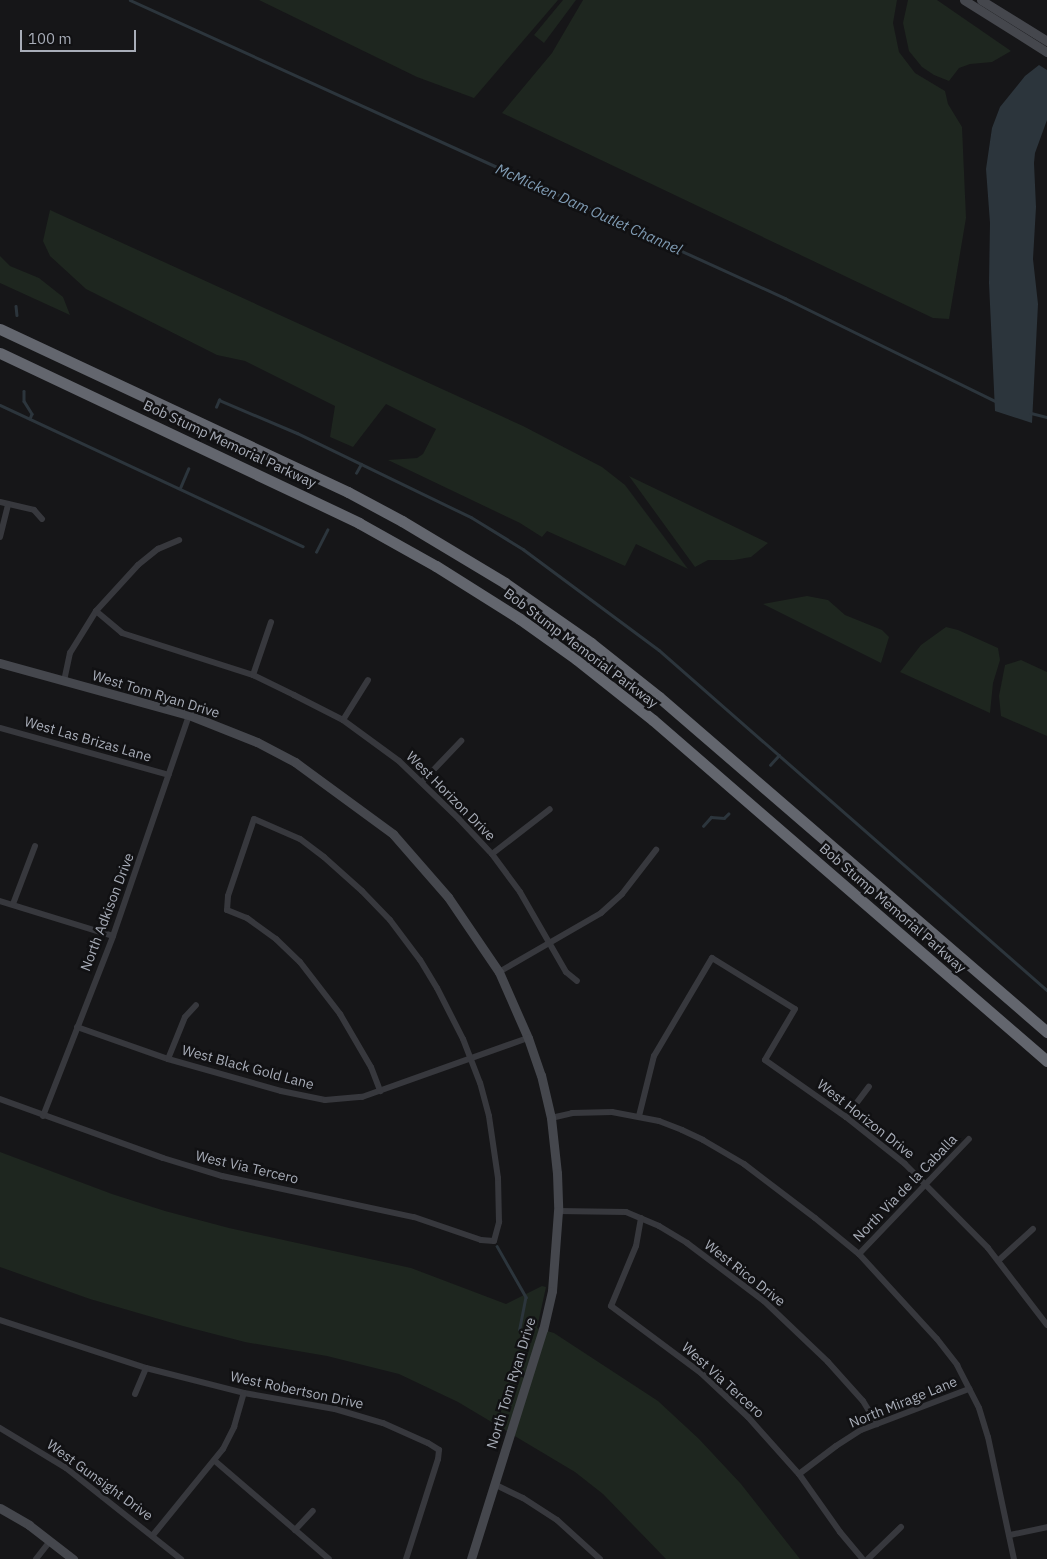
<!DOCTYPE html>
<style>
body{margin:0}
#map{position:relative;width:1047px;height:1559px;overflow:hidden;background:#161618;font-family:"IBM Plex Sans",sans-serif}
div>[style]{position:absolute}
[style*='--x']{left:calc(var(--x)*1px);top:calc(var(--y)*1px);width:calc(var(--w)*1px);rotate:calc(var(--a)*1deg)}
.green>*{inset:0;background:#1e261f}
.water>*{inset:0;background:#2c353c}
.stream>*{height:2.5px;margin:-1.25px;padding:0 1.25px;transform-origin:1.25px;border-radius:1.25px;background:#2c353c}
.street>*{height:6px;margin:-3px;padding:0 3px;transform-origin:3px;border-radius:3px;background:#37383d}
.secondary>*{height:9px;margin:-4.5px;padding:0 4.5px;transform-origin:4.5px;border-radius:4.5px;background:#45474d}
.highway>*{height:11px;margin:-5.5px;padding:0 5.5px;transform-origin:5.5px;border-radius:5.5px;background:#63666e}
span{translate:-50% -50%;white-space:nowrap;text-align:center;line-height:1.15;-webkit-text-stroke:5px #111113;paint-order:stroke}
.street-label{font-size:14px;color:#a8adb8}
.water-label{font-size:15px;color:#7f9bb3;font-style:italic}
.scale{position:absolute;left:20px;top:30px;width:116px;height:22px;box-sizing:border-box;border:2px solid #a8adb8;border-top:0;padding-left:6px;font-size:15px;line-height:18px;white-space:nowrap;color:#a8adb8;-webkit-text-stroke:4px #111113;paint-order:stroke}
</style>
<div id="map">
<div class="green">
<i style="clip-path:polygon(259px 0,558px 0,474px 98px,417px 77px)"></i>
<i style="clip-path:polygon(563px 0,576px 0,544px 43px,534px 35px)"></i>
<i style="clip-path:polygon(583px 0,897px 0,893px 23px,899px 52px,915px 73px,945px 91px,948px 104px,962px 127px,966px 218px,949px 319px,933px 318px,502px 113px,552px 53px)"></i>
<i style="clip-path:polygon(908px 0,937px 0,1011px 51px,992px 62px,970px 64px,959px 68px,949px 81px,934px 75px,922px 67px,909px 51px,903px 23px)"></i>
<i style="clip-path:polygon(50px 210px,523px 426px,602px 467px,625px 485px,688px 569px,636px 544px,625px 566px,547px 531px,542px 537px,520px 523px,388px 460px,417px 458px,423px 454px,436px 429px,386px 404px,353px 447px,330px 437px,335px 406px,245px 361px,217px 355px,86px 289px,50px 256px,43px 241px)"></i>
<i style="clip-path:polygon(0 256px,10px 266px,39px 278px,63px 297px,70px 315px,0 283px)"></i>
<i style="clip-path:polygon(629px 476px,768px 543px,751px 557px,734px 560px,708px 560px,695px 567px)"></i>
<i style="clip-path:polygon(807px 596px,828px 600px,845px 615px,882px 630px,889px 637px,881px 663px,763px 604px)"></i>
<i style="clip-path:polygon(946px 627px,958px 630px,998px 648px,1000px 660px,993px 683px,990px 713px,900px 672px,921px 645px)"></i>
<i style="clip-path:polygon(1021px 660px,1047px 672px,1047px 736px,1001px 716px,999px 696px,1005px 665px)"></i>
<i style="clip-path:polygon(0 1152px,112px 1194px,165px 1211px,229px 1228px,411px 1268px,506px 1304px,542px 1286px,546px 1287px,537px 1328px,554px 1333px,658px 1401px,699px 1439px,741px 1484px,800px 1559px,666px 1559px,603px 1494px,575px 1472px,458px 1402px,399px 1374px,327px 1356px,245px 1342px,183px 1326px,90px 1299px,0 1267px)"></i>
</div>
<div class="water">
<i style="clip-path:polygon(1039px 65px,1047px 70px,1047px 120px,1035px 153px,1034px 163px,1036px 207px,1033px 259px,1038px 304px,1032px 423px,995px 411px,989px 283px,990px 223px,986px 169px,992px 128px,1000px 107px,1025px 76px)"></i>
</div>
<div class="stream">
<i style="--x:130;--y:0;--w:720;--a:24.46"></i>
<i style="--x:785;--y:298;--w:234;--a:26.1"></i>
<i style="--x:16;--y:306;--w:9;--a:84"></i>
<i style="--x:24;--y:391;--w:10;--a:90"></i>
<i style="--x:24;--y:401;--w:15;--a:58"></i>
<i style="--x:32;--y:414;--w:5;--a:112"></i>
<i style="--x:0;--y:405;--w:334;--a:25"></i>
<i style="--x:216;--y:407;--w:8;--a:-67"></i>
<i style="--x:219;--y:400;--w:85;--a:22.9"></i>
<i style="--x:297;--y:433;--w:193;--a:25.8"></i>
<i style="--x:471;--y:517;--w:61;--a:31.6"></i>
<i style="--x:523;--y:549;--w:169;--a:36.6"></i>
<i style="--x:659;--y:650;--w:516;--a:41.23"></i>
<i style="--x:1031;--y:413;--w:16;--a:14"></i>
<i style="--x:356;--y:473;--w:10;--a:-61"></i>
<i style="--x:180;--y:488;--w:21;--a:-67"></i>
<i style="--x:316;--y:552;--w:25;--a:-63"></i>
<i style="--x:770;--y:765;--w:13;--a:-48"></i>
<i style="--x:703;--y:826;--w:12;--a:-48"></i>
<i style="--x:711;--y:817;--w:13;--a:4"></i>
<i style="--x:724;--y:818;--w:6;--a:-45"></i>
<i style="--x:497;--y:1246;--w:59;--a:60.4"></i>
<i style="--x:526;--y:1297;--w:33;--a:101"></i>
</div>
<div class="street">
<i style="--x:0;--y:502;--w:35;--a:13"></i>
<i style="--x:34;--y:510;--w:12;--a:48"></i>
<i style="--x:0;--y:537;--w:34;--a:-76"></i>
<i style="--x:96;--y:611;--w:34;--a:40"></i>
<i style="--x:122;--y:633;--w:138;--a:17.8"></i>
<i style="--x:253;--y:675;--w:46;--a:26"></i>
<i style="--x:294;--y:695;--w:55;--a:27"></i>
<i style="--x:343;--y:720;--w:69;--a:36.2"></i>
<i style="--x:399;--y:761;--w:83;--a:44"></i>
<i style="--x:459;--y:819;--w:48;--a:46.7"></i>
<i style="--x:492;--y:854;--w:47;--a:53.6"></i>
<i style="--x:520;--y:892;--w:92;--a:60.1"></i>
<i style="--x:566;--y:972;--w:14;--a:39"></i>
<i style="--x:253;--y:675;--w:56;--a:-71.2"></i>
<i style="--x:64;--y:681;--w:29;--a:-78"></i>
<i style="--x:70;--y:653;--w:49;--a:-58.2"></i>
<i style="--x:96;--y:611;--w:62;--a:-47.6"></i>
<i style="--x:138;--y:565;--w:26;--a:-39"></i>
<i style="--x:158;--y:549;--w:23;--a:-23"></i>
<i style="--x:343;--y:720;--w:47;--a:-58"></i>
<i style="--x:0;--y:728;--w:175;--a:15.5"></i>
<i style="--x:422;--y:782;--w:57;--a:-46.4"></i>
<i style="--x:492;--y:854;--w:73;--a:-37.8"></i>
<i style="--x:0;--y:901;--w:118;--a:17.2"></i>
<i style="--x:13;--y:904;--w:62;--a:-69.2"></i>
<i style="--x:499;--y:972;--w:118;--a:-30"></i>
<i style="--x:601;--y:913;--w:28;--a:-42"></i>
<i style="--x:622;--y:894;--w:56;--a:-52.3"></i>
<i style="--x:77;--y:1027;--w:96;--a:19.4"></i>
<i style="--x:168;--y:1059;--w:117;--a:15.8"></i>
<i style="--x:281;--y:1091;--w:45;--a:11.6"></i>
<i style="--x:325;--y:1100;--w:37;--a:-5"></i>
<i style="--x:362;--y:1097;--w:176;--a:-19.6"></i>
<i style="--x:168;--y:1059;--w:45;--a:-68"></i>
<i style="--x:185;--y:1017;--w:16;--a:-47"></i>
<i style="--x:0;--y:1099;--w:173;--a:19.9"></i>
<i style="--x:163;--y:1158;--w:62;--a:17"></i>
<i style="--x:222;--y:1176;--w:196;--a:12.1"></i>
<i style="--x:414;--y:1217;--w:71;--a:18.9"></i>
<i style="--x:481;--y:1240;--w:13;--a:4"></i>
<i style="--x:494;--y:1241;--w:20;--a:-75"></i>
<i style="--x:499;--y:1222;--w:44;--a:-91.3"></i>
<i style="--x:498;--y:1178;--w:63;--a:-98.3"></i>
<i style="--x:489;--y:1116;--w:34;--a:-105"></i>
<i style="--x:480;--y:1083;--w:47;--a:-111.1"></i>
<i style="--x:463;--y:1039;--w:57;--a:-117"></i>
<i style="--x:437;--y:988;--w:33;--a:-121"></i>
<i style="--x:420;--y:960;--w:50;--a:-126.9"></i>
<i style="--x:390;--y:920;--w:40;--a:-134"></i>
<i style="--x:362;--y:891;--w:51;--a:-138.2"></i>
<i style="--x:324;--y:857;--w:30;--a:-143"></i>
<i style="--x:300;--y:839;--w:50;--a:-156.5"></i>
<i style="--x:254;--y:819;--w:81;--a:108.7"></i>
<i style="--x:228;--y:896;--w:14;--a:94"></i>
<i style="--x:227;--y:910;--w:22;--a:22"></i>
<i style="--x:247;--y:918;--w:36;--a:36"></i>
<i style="--x:276;--y:939;--w:33;--a:44"></i>
<i style="--x:300;--y:962;--w:66;--a:52.4"></i>
<i style="--x:340;--y:1014;--w:61;--a:59.7"></i>
<i style="--x:371;--y:1067;--w:26;--a:69"></i>
<i style="--x:43;--y:1116;--w:193;--a:-68.7"></i>
<i style="--x:113;--y:936;--w:234;--a:-71"></i>
<i style="--x:639;--y:1116;--w:62;--a:-76"></i>
<i style="--x:654;--y:1056;--w:114;--a:-59.4"></i>
<i style="--x:712;--y:958;--w:97;--a:31.6"></i>
<i style="--x:795;--y:1009;--w:59;--a:120.5"></i>
<i style="--x:765;--y:1060;--w:99;--a:35.1"></i>
<i style="--x:846;--y:1117;--w:75;--a:38.5"></i>
<i style="--x:905;--y:1164;--w:118;--a:45.3"></i>
<i style="--x:988;--y:1248;--w:97;--a:52.5"></i>
<i style="--x:846;--y:1117;--w:38;--a:-53"></i>
<i style="--x:551;--y:1118;--w:22;--a:-13"></i>
<i style="--x:572;--y:1113;--w:40;--a:-1.4"></i>
<i style="--x:612;--y:1112;--w:48;--a:10.8"></i>
<i style="--x:659;--y:1121;--w:25;--a:21"></i>
<i style="--x:682;--y:1130;--w:23;--a:25"></i>
<i style="--x:703;--y:1140;--w:48;--a:30.3"></i>
<i style="--x:744;--y:1164;--w:89;--a:37.3"></i>
<i style="--x:815;--y:1218;--w:57;--a:39.3"></i>
<i style="--x:859;--y:1254;--w:115;--a:47.5"></i>
<i style="--x:937;--y:1339;--w:33;--a:52"></i>
<i style="--x:957;--y:1365;--w:48;--a:62.9"></i>
<i style="--x:979;--y:1408;--w:30;--a:73"></i>
<i style="--x:988;--y:1437;--w:125;--a:78"></i>
<i style="--x:558;--y:1211;--w:68;--a:0.8"></i>
<i style="--x:626;--y:1212;--w:36;--a:23"></i>
<i style="--x:659;--y:1226;--w:33;--a:31"></i>
<i style="--x:687;--y:1243;--w:96;--a:37"></i>
<i style="--x:764;--y:1301;--w:88;--a:43.6"></i>
<i style="--x:828;--y:1362;--w:52;--a:48.1"></i>
<i style="--x:863;--y:1401;--w:27;--a:59"></i>
<i style="--x:641;--y:1218;--w:28;--a:100"></i>
<i style="--x:636;--y:1246;--w:65;--a:112.6"></i>
<i style="--x:611;--y:1306;--w:112;--a:36.7"></i>
<i style="--x:701;--y:1373;--w:64;--a:43.1"></i>
<i style="--x:748;--y:1417;--w:76;--a:48.2"></i>
<i style="--x:799;--y:1474;--w:71;--a:54.7"></i>
<i style="--x:840;--y:1532;--w:35;--a:50"></i>
<i style="--x:859;--y:1254;--w:159;--a:-46.3"></i>
<i style="--x:999;--y:1260;--w:46;--a:-42.4"></i>
<i style="--x:0;--y:1320;--w:154;--a:18.2"></i>
<i style="--x:146;--y:1368;--w:101;--a:14.3"></i>
<i style="--x:244;--y:1393;--w:92;--a:10"></i>
<i style="--x:335;--y:1409;--w:50;--a:16.3"></i>
<i style="--x:383;--y:1423;--w:49;--a:24"></i>
<i style="--x:428;--y:1443;--w:13;--a:32"></i>
<i style="--x:439;--y:1450;--w:9;--a:96"></i>
<i style="--x:438;--y:1459;--w:105;--a:107.7"></i>
<i style="--x:135;--y:1394;--w:28;--a:-67"></i>
<i style="--x:0;--y:1428;--w:77;--a:31.2"></i>
<i style="--x:66;--y:1468;--w:147;--a:38.4"></i>
<i style="--x:215;--y:1461;--w:150;--a:40.7"></i>
<i style="--x:799;--y:1474;--w:46;--a:-37.1"></i>
<i style="--x:836;--y:1446;--w:30;--a:-33"></i>
<i style="--x:861;--y:1430;--w:116;--a:-20.8"></i>
<i style="--x:494;--y:1484;--w:32;--a:26"></i>
<i style="--x:523;--y:1498;--w:40;--a:32.9"></i>
<i style="--x:557;--y:1520;--w:58;--a:42.2"></i>
<i style="--x:295;--y:1530;--w:26;--a:-47"></i>
<i style="--x:153;--y:1535;--w:111;--a:-50.9"></i>
<i style="--x:223;--y:1449;--w:25;--a:-63"></i>
<i style="--x:234;--y:1427;--w:35;--a:-74"></i>
<i style="--x:1010;--y:1535;--w:38;--a:-12"></i>
<i style="--x:36;--y:1559;--w:23;--a:-52"></i>
<i style="--x:868;--y:1559;--w:46;--a:-44.1"></i>
</div>
<div class="secondary">
<i style="--x:964;--y:0;--w:98;--a:32.1"></i>
<i style="--x:981;--y:0;--w:78;--a:31.8"></i>
<i style="--x:0;--y:663;--w:196;--a:15.4"></i>
<i style="--x:189;--y:715;--w:73;--a:21.7"></i>
<i style="--x:257;--y:742;--w:43;--a:27.8"></i>
<i style="--x:295;--y:762;--w:122;--a:36.3"></i>
<i style="--x:393;--y:834;--w:84;--a:48.9"></i>
<i style="--x:448;--y:897;--w:91;--a:55.8"></i>
<i style="--x:499;--y:972;--w:72;--a:66.3"></i>
<i style="--x:528;--y:1038;--w:39;--a:71"></i>
<i style="--x:541;--y:1075;--w:44;--a:76.9"></i>
<i style="--x:551;--y:1118;--w:55;--a:83.8"></i>
<i style="--x:557;--y:1173;--w:38;--a:88"></i>
<i style="--x:558;--y:1211;--w:80;--a:94.3"></i>
<i style="--x:552;--y:1291;--w:39;--a:103"></i>
<i style="--x:543;--y:1329;--w:241;--a:107.4"></i>
<i style="--x:0;--y:1508;--w:34;--a:30"></i>
<i style="--x:29;--y:1525;--w:56;--a:37.7"></i>
</div>
<div class="highway">
<i style="--x:0;--y:329;--w:384;--a:25.1"></i>
<i style="--x:348;--y:492;--w:61;--a:28.2"></i>
<i style="--x:402;--y:521;--w:120;--a:31"></i>
<i style="--x:505;--y:583;--w:105;--a:34.9"></i>
<i style="--x:591;--y:643;--w:87;--a:38.5"></i>
<i style="--x:659;--y:697;--w:513;--a:40.81"></i>
<i style="--x:0;--y:353;--w:397;--a:25.3"></i>
<i style="--x:359;--y:523;--w:88;--a:29.2"></i>
<i style="--x:436;--y:566;--w:99;--a:32.2"></i>
<i style="--x:520;--y:619;--w:69;--a:35.5"></i>
<i style="--x:576;--y:659;--w:98;--a:38.4"></i>
<i style="--x:653;--y:720;--w:521;--a:40.88"></i>
</div>
<div class="street-label">
<span style="left:230px;top:444px;rotate:25deg">Bob Stump Memorial Parkway</span>
<span style="left:581px;top:648px;rotate:37deg">Bob Stump Memorial Parkway</span>
<span style="left:156px;top:694px;rotate:17deg">West Tom Ryan Drive</span>
<span style="left:88px;top:739px;rotate:16deg">West Las Brizas Lane</span>
<span style="left:451px;top:796px;rotate:45deg">West Horizon Drive</span>
<span style="left:893px;top:908px;rotate:41deg">Bob Stump Memorial Parkway</span>
<span style="left:107px;top:912px;rotate:-69deg">North Adkison Drive</span>
<span style="left:248px;top:1067px;rotate:15deg">West Black Gold Lane</span>
<span style="left:866px;top:1119px;rotate:38deg">West Horizon Drive</span>
<span style="left:247px;top:1167px;rotate:13deg">West Via Tercero</span>
<span style="left:905px;top:1188px;rotate:-46deg">North Via de la Caballa</span>
<span style="left:745px;top:1273px;rotate:38deg">West Rico Drive</span>
<span style="left:723px;top:1380px;rotate:42deg">West Via Tercero</span>
<span style="left:511px;top:1383px;rotate:-73deg">North Tom Ryan Drive</span>
<span style="left:297px;top:1390px;rotate:12deg">West Robertson Drive</span>
<span style="left:903px;top:1402px;rotate:-22deg">North Mirage Lane</span>
<span style="left:100px;top:1480px;rotate:36deg">West Gunsight Drive</span>
</div>
<div class="water-label">
<span style="left:589px;top:209px;rotate:24deg">McMicken Dam Outlet Channel</span>
</div>
<div class="scale">100 m</div>
</div>
